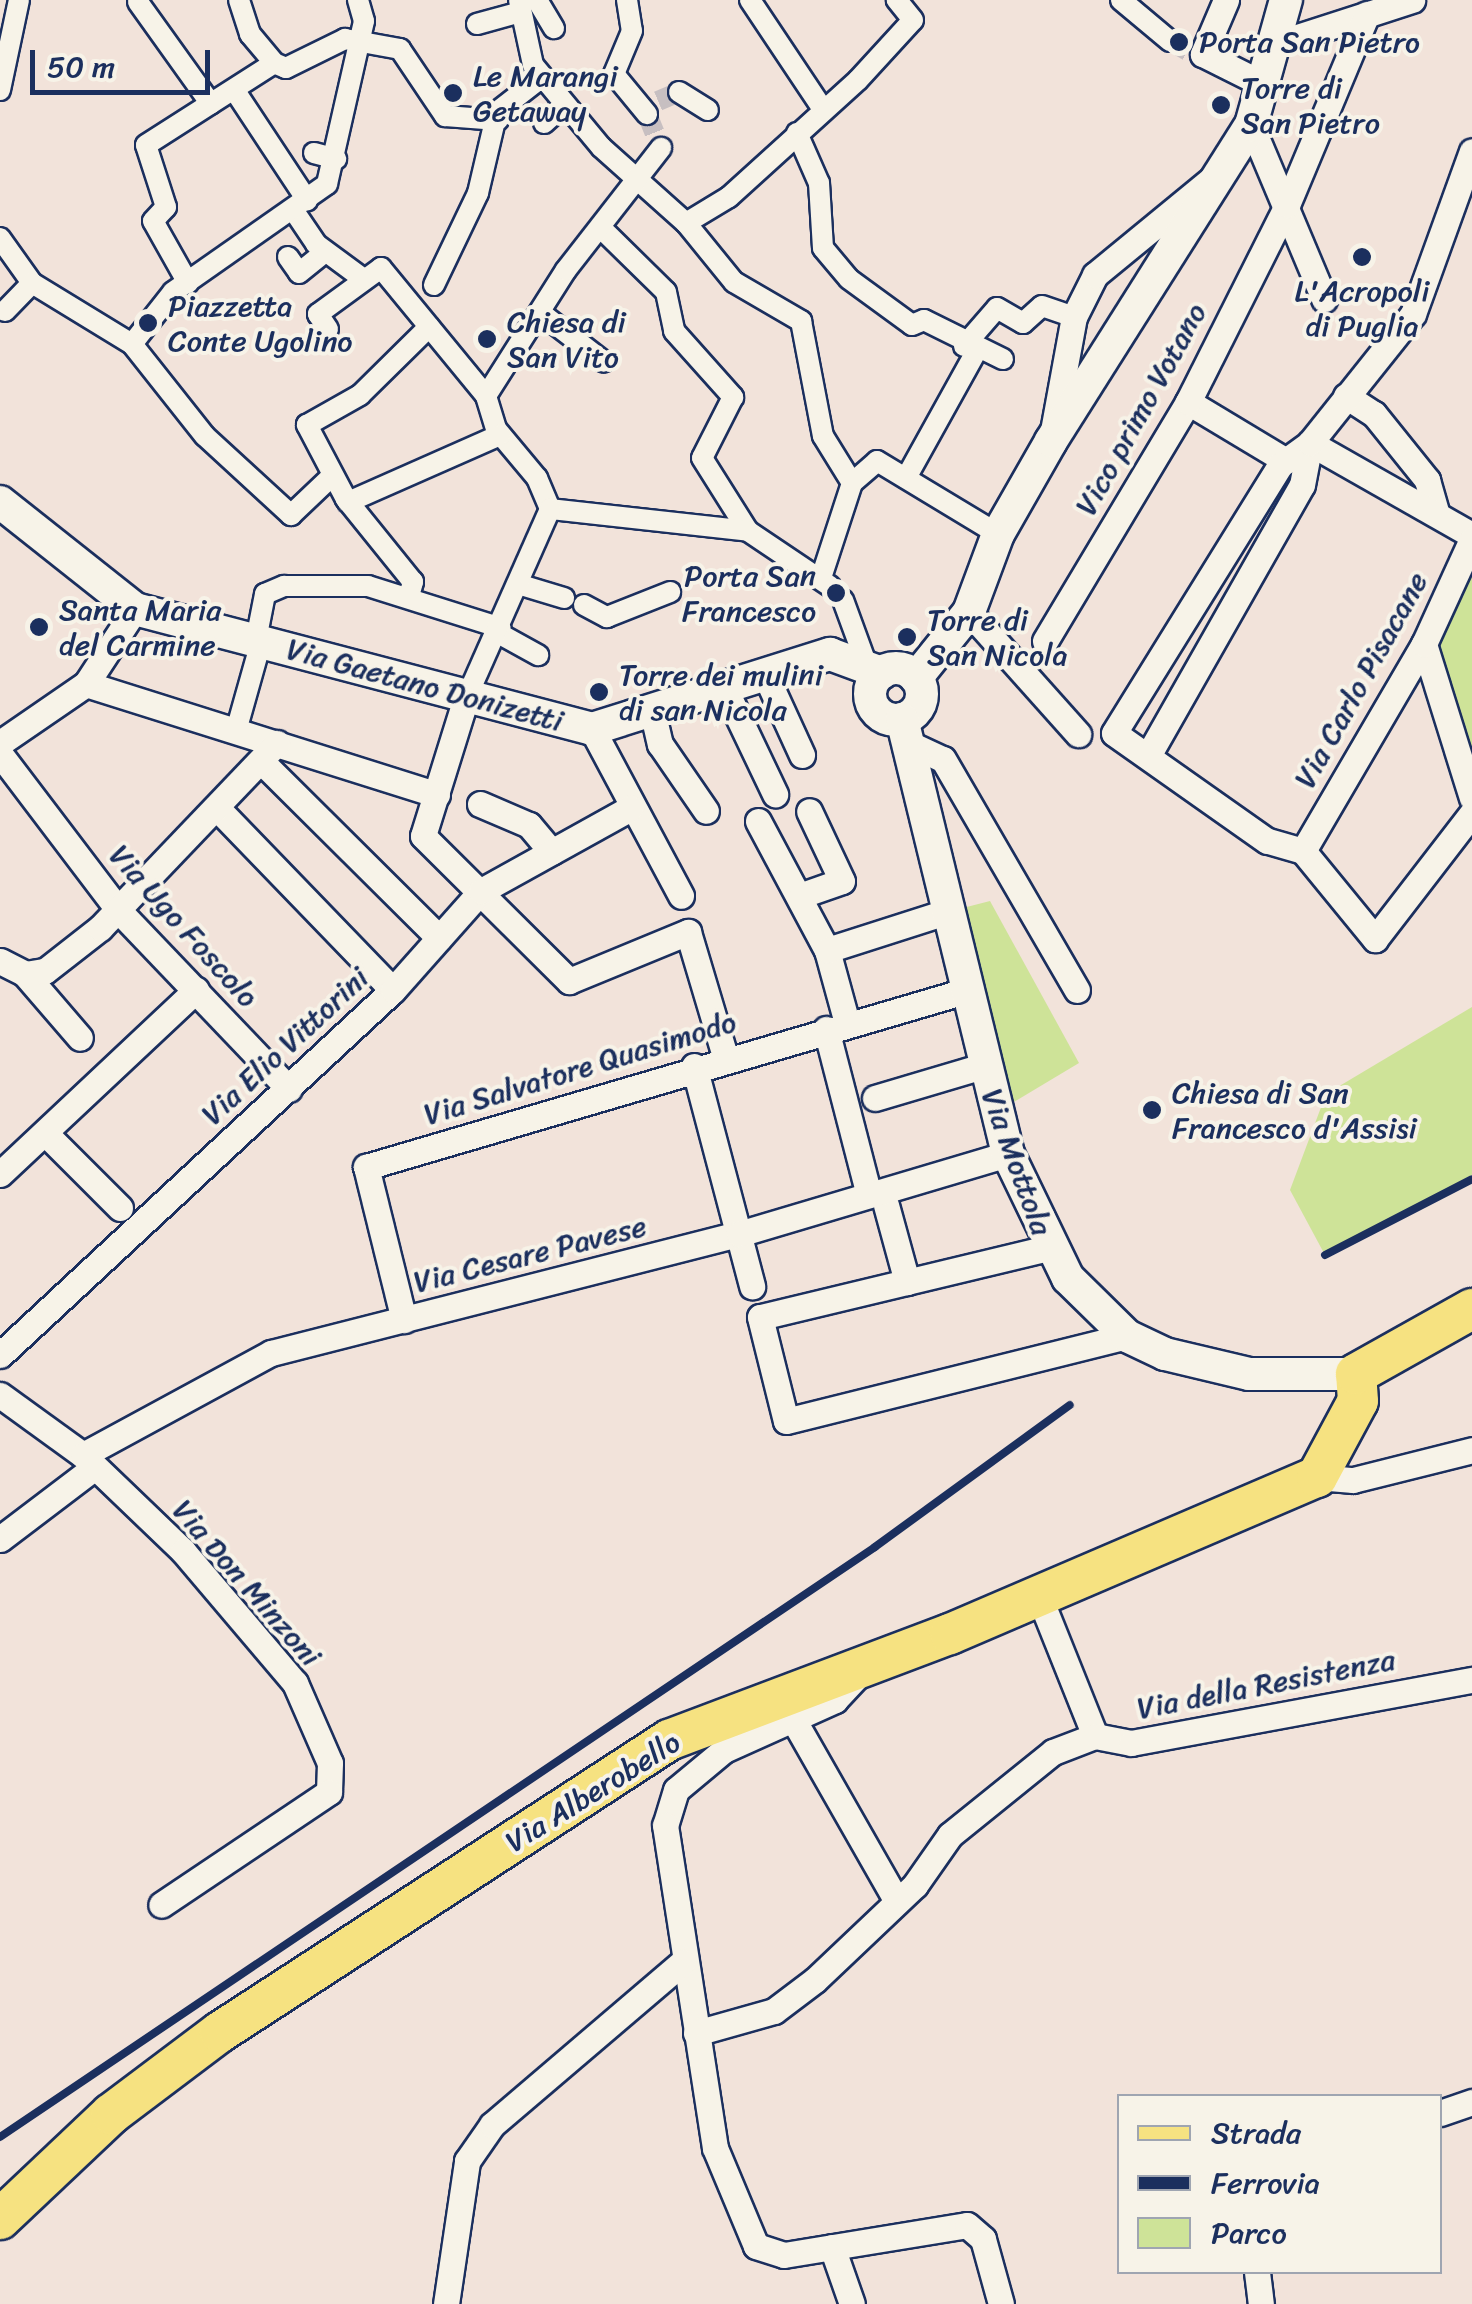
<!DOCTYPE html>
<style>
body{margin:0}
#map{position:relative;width:1472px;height:2304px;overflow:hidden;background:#f2e3da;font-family:Sriracha,sans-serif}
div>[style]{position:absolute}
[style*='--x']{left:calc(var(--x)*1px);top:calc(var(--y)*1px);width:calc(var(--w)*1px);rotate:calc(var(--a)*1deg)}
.green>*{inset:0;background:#cee398}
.pedestrian-tunnel>*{height:20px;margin-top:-10px;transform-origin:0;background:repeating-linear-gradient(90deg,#c7bfc1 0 20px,transparent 0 30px)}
.roads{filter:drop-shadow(2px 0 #1b2f5e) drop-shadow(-2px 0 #1b2f5e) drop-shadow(0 2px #1b2f5e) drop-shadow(0 -2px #1b2f5e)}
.pedestrian>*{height:20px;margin:-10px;padding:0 10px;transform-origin:10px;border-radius:10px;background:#f7f3e8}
.minor>*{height:25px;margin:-12.5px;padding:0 12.5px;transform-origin:12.5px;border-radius:12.5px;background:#f7f3e8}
.tertiary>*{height:32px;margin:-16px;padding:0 16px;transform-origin:16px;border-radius:16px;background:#f7f3e8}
.tertiary>.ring{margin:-16px;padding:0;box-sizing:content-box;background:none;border:32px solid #f7f3e8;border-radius:50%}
.primary>*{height:40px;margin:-20px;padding:0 20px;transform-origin:20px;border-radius:20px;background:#f6e281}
.rail>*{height:8px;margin:-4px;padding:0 4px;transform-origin:4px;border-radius:4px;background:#1b2f5e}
.dots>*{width:28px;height:28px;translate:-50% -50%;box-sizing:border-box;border:5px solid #f7f3e8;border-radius:50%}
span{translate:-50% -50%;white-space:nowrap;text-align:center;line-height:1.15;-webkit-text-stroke:8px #f7f3e8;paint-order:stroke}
.poi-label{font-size:30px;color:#1b2f5e}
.left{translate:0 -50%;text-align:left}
.right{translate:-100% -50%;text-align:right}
.street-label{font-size:30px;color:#1b2f5e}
.legend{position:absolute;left:1117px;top:2094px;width:325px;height:180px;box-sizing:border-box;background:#f7f3e8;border:2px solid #9fa5b1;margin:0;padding:12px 18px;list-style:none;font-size:30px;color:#1b2f5e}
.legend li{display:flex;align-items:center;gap:20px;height:50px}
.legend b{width:50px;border:2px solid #9fa5b1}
.scale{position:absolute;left:30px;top:50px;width:180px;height:45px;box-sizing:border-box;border:5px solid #1b2f5e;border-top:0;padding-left:12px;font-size:30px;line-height:35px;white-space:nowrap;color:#1b2f5e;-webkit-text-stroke:8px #f7f3e8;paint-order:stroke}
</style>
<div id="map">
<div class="green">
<i style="clip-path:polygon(1472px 548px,1472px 783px,1430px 643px)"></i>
<i style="clip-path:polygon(990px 901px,1079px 1063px,1007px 1106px,955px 910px)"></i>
<i style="clip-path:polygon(1472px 1007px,1472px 1175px,1325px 1255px,1290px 1190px,1326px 1094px)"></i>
</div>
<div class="pedestrian-tunnel">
<i style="--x:1170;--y:41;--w:21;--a:29"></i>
<i style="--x:658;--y:101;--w:23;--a:-23"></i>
<i style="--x:647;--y:114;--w:37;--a:68"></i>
</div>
<div class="roads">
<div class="pedestrian">
<i style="--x:239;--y:0;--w:36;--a:72"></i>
<i style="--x:250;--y:34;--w:38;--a:50"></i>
<i style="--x:519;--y:0;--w:66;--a:77.8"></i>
<i style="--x:533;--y:65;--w:107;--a:50.3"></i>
<i style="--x:601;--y:147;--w:114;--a:41.8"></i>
<i style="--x:686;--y:223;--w:76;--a:50.9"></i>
<i style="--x:734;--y:282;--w:78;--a:30.2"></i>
<i style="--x:801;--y:321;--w:117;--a:79.2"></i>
<i style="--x:823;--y:436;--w:55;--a:58.3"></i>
<i style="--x:537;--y:0;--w:33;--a:59"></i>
<i style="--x:627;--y:0;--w:31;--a:81"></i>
<i style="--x:632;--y:31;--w:47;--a:112.7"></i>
<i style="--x:614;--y:74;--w:52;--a:50.5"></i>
<i style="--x:750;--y:0;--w:126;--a:56.3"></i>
<i style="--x:1121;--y:0;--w:64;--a:39.9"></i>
<i style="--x:138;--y:2;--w:125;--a:54.4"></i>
<i style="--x:477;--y:24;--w:41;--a:-15.4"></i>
<i style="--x:0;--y:90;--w:92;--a:-78.1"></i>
<i style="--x:235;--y:91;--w:131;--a:56.6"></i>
<i style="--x:679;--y:92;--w:34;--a:32"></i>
<i style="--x:544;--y:123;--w:27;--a:-42"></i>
<i style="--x:797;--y:133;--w:55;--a:66.3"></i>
<i style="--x:819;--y:183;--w:65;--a:86.5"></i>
<i style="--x:823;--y:248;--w:40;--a:50"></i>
<i style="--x:849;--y:279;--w:78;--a:36.1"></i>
<i style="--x:912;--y:325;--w:13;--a:-23"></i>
<i style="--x:924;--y:320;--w:88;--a:26.3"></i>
<i style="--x:314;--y:153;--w:23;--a:15"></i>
<i style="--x:294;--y:211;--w:40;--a:56"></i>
<i style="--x:316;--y:244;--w:57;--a:36.5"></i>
<i style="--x:686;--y:223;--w:50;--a:-31.2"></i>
<i style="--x:729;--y:197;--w:174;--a:-42.2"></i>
<i style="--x:858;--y:80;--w:81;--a:-47.5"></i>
<i style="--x:913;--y:20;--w:26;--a:-129"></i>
<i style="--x:603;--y:230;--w:88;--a:44.5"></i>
<i style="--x:666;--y:292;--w:40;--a:78"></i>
<i style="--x:674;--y:331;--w:89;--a:48.2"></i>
<i style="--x:733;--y:397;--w:68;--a:116.9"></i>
<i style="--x:702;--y:458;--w:86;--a:57.8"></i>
<i style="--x:0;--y:238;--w:55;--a:54.6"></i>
<i style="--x:32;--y:283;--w:117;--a:31.4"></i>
<i style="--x:132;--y:344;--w:117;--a:51.6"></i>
<i style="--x:205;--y:436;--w:117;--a:42.6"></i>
<i style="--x:291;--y:515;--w:57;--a:-43.6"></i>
<i style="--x:288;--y:257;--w:19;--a:55"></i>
<i style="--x:299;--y:273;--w:33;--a:-39"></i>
<i style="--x:188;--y:283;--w:71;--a:-119.4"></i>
<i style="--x:153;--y:221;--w:19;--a:-47"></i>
<i style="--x:166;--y:207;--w:65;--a:-107.9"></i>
<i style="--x:146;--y:145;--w:152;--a:-32.6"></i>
<i style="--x:274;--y:63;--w:13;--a:23"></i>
<i style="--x:286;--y:68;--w:66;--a:-26.2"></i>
<i style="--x:345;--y:39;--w:56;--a:10.3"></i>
<i style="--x:400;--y:49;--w:81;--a:56.1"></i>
<i style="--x:445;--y:116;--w:53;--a:4.3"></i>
<i style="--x:434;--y:285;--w:102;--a:-64.4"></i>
<i style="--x:478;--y:193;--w:83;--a:-76.8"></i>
<i style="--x:497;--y:112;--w:57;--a:-37.9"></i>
<i style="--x:5;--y:311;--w:39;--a:-46"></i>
<i style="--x:542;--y:314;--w:78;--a:37.7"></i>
<i style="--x:328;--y:329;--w:18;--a:-124"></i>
<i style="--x:318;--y:314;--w:78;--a:-36.1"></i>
<i style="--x:381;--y:268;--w:166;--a:50.6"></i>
<i style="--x:486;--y:396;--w:34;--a:73"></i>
<i style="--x:496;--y:429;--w:64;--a:50.1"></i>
<i style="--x:537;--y:478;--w:34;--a:67"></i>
<i style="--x:550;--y:509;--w:199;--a:6.3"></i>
<i style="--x:748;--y:531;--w:99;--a:33.9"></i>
<i style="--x:132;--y:344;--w:66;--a:-51.7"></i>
<i style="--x:173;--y:292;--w:188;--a:-35"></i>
<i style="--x:327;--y:184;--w:167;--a:-77.2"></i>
<i style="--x:364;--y:21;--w:22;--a:-106"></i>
<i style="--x:964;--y:346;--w:50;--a:-49"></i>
<i style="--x:997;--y:308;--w:30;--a:30"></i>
<i style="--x:1023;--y:323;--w:25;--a:-42"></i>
<i style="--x:1042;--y:306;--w:34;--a:19"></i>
<i style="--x:486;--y:396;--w:149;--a:-57.6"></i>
<i style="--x:566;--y:270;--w:155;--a:-52.1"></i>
<i style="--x:906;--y:478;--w:146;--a:-61"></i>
<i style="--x:348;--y:502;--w:166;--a:-23.8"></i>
<i style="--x:821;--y:578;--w:100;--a:-71.9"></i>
<i style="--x:852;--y:483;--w:33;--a:-41"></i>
<i style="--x:877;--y:461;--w:141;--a:31.1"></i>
<i style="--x:521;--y:585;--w:45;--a:16.8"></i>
<i style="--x:409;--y:596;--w:15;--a:-74"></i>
<i style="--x:413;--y:582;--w:107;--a:-128.9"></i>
<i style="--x:346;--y:499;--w:84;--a:-117.8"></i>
<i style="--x:307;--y:425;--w:61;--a:-29.5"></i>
<i style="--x:360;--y:395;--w:97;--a:-44.6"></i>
<i style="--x:843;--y:600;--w:64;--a:69.9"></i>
<i style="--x:584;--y:605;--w:26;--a:28"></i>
<i style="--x:607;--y:617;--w:68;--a:-21.6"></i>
<i style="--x:498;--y:633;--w:46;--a:28.8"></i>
<i style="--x:256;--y:640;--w:47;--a:-78.9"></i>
<i style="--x:265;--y:594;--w:21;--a:-23"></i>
<i style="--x:284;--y:586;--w:84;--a:0"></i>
<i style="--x:368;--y:586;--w:139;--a:17.5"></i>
<i style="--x:465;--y:701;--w:210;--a:-66.1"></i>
<i style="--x:236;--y:731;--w:92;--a:-74.3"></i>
</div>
<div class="minor">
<i style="--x:1226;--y:0;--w:59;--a:113.1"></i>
<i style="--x:1203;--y:54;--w:67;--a:26.6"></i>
<i style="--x:1279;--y:43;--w:140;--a:-17.9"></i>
<i style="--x:1251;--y:125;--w:189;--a:67.2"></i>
<i style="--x:1346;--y:396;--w:33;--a:33"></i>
<i style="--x:1374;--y:414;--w:85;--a:51.2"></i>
<i style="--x:1427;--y:480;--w:35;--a:74"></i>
<i style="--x:1188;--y:402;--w:114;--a:31"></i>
<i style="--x:1053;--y:431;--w:116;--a:-79.6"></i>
<i style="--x:1074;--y:317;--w:47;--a:-63.4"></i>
<i style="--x:1095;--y:275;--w:151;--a:-39.4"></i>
<i style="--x:969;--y:612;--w:164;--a:48.2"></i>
<i style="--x:1045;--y:641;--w:279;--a:-59.1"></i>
<i style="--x:1188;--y:402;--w:220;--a:-63.3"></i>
<i style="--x:1287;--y:205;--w:207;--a:-67.3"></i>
<i style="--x:1424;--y:644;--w:161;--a:72.7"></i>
<i style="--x:765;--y:674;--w:89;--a:65.4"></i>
<i style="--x:86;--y:684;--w:368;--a:17.5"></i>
<i style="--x:724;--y:687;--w:119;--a:64.5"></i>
<i style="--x:465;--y:701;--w:141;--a:107.3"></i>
<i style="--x:423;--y:836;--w:206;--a:44.8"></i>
<i style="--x:569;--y:981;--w:129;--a:-22.4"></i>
<i style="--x:688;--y:932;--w:129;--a:73.4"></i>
<i style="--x:652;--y:710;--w:35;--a:77"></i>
<i style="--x:660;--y:744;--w:81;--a:55.5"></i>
<i style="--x:592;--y:729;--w:189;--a:61.9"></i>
<i style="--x:0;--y:743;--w:104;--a:-34.5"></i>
<i style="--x:86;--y:684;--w:90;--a:-56.8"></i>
<i style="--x:908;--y:743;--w:38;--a:25"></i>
<i style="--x:943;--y:759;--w:267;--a:59.9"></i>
<i style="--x:0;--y:754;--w:197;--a:52.8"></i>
<i style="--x:119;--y:911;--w:246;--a:46.3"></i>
<i style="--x:1149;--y:754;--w:309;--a:-60.4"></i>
<i style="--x:1302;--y:485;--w:43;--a:-79.2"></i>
<i style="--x:1310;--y:443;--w:186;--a:29.6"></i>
<i style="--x:261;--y:761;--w:251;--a:44.8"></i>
<i style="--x:480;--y:804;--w:53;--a:23.2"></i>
<i style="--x:529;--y:825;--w:35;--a:50"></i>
<i style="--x:217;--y:808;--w:253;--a:46"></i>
<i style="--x:758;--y:821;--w:146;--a:61.9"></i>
<i style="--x:827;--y:950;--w:76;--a:74.7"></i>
<i style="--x:1303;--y:851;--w:37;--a:-164"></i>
<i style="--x:1267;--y:841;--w:187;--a:-144.8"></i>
<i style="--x:1114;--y:733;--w:315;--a:-58.2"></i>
<i style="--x:1280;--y:465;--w:37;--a:-36"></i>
<i style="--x:1310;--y:443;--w:165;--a:-51.4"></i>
<i style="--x:1413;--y:314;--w:173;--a:-70.1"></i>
<i style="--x:1303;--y:851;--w:240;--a:-59.7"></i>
<i style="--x:1424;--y:644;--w:115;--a:-65.4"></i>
<i style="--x:1303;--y:851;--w:114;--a:50.7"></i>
<i style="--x:1375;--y:939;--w:159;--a:-52.4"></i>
<i style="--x:802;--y:895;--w:42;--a:-19.3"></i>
<i style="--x:842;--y:881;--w:77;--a:-115.2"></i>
<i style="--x:827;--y:950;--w:125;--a:-17.7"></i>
<i style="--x:0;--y:961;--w:28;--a:27"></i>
<i style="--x:25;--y:974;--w:84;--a:49.3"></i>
<i style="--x:25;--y:974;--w:20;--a:-9"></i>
<i style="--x:45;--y:971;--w:70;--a:-38"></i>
<i style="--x:100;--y:928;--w:256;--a:-46.3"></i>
<i style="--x:826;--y:1029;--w:171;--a:75.5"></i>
<i style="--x:694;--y:1066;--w:228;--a:75.2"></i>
<i style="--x:875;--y:1098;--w:113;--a:-16.5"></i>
<i style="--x:45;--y:1133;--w:106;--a:45"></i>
<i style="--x:0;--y:1174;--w:269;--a:-43.2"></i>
<i style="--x:886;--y:1205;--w:80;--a:74.7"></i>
<i style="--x:1048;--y:1248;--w:296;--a:166.5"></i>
<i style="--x:760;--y:1317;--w:107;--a:76"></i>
<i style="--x:786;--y:1421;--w:351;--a:-14"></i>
<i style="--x:404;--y:1320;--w:158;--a:-103.9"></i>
<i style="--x:366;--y:1167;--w:624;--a:-16.37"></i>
<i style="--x:0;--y:1355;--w:536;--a:-42.88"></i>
<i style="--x:393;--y:990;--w:132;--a:-48.4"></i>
<i style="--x:481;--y:891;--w:171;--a:-29"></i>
<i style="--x:0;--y:1395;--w:102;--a:35.9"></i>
<i style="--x:83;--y:1455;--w:139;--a:43.8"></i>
<i style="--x:183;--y:1551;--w:173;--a:49.7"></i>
<i style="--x:295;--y:1683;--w:87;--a:66.4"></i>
<i style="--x:330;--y:1763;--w:29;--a:92"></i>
<i style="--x:329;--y:1792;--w:202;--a:146.1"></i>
<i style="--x:83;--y:1455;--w:214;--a:-28.5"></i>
<i style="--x:271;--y:1353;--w:483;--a:-14.3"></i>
<i style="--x:739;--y:1234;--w:281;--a:-16.6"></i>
<i style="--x:1317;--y:1477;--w:36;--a:5"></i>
<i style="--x:1353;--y:1480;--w:123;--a:-14.1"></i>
<i style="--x:0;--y:1539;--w:119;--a:-37.2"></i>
<i style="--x:1037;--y:1591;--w:156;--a:68.2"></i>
<i style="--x:860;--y:1673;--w:37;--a:133"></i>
<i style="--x:835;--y:1700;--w:122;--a:155.8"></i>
<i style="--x:724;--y:1750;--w:62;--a:140.2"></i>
<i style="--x:676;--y:1790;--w:37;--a:107"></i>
<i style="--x:665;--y:1825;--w:327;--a:81.2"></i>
<i style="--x:715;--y:2148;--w:106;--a:67.3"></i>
<i style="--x:756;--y:2246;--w:29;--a:18"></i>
<i style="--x:784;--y:2255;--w:185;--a:-9.3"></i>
<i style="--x:967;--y:2225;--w:21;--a:41"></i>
<i style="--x:983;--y:2239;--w:67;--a:74.5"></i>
<i style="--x:793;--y:1719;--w:204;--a:60.3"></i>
<i style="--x:696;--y:2033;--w:81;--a:-15.8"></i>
<i style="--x:774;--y:2011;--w:51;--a:-37.1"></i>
<i style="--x:815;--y:1980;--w:138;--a:-43.5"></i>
<i style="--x:915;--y:1885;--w:61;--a:-55"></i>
<i style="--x:950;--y:1835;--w:132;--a:-38.9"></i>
<i style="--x:1053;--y:1752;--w:45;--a:-20.9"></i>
<i style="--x:1095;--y:1736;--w:37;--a:11"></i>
<i style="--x:1131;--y:1743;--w:347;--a:-10.5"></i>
<i style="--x:1440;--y:2113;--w:34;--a:-19"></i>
<i style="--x:832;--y:2247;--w:60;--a:70.7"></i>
<i style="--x:1257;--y:2272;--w:32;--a:83"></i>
<i style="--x:446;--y:2304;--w:145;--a:-81.6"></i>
<i style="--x:467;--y:2161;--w:44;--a:-55.2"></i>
<i style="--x:492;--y:2125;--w:251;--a:-40.5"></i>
</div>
<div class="tertiary">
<i style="--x:0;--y:502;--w:172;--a:38.4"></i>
<i style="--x:135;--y:609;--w:472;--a:14.7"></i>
<i style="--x:592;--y:729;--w:250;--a:-17.5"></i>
<i style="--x:830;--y:654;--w:55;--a:20.1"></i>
<i class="ring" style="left:870px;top:668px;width:20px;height:20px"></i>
<i style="--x:916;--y:678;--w:85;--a:-51.2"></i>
<i style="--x:969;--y:612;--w:83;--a:-69.6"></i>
<i style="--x:998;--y:534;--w:107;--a:-60.3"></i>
<i style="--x:1051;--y:441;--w:374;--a:-57.7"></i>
<i style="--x:1251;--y:125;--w:130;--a:-74.4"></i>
<i style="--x:902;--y:719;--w:448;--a:76.3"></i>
<i style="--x:1008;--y:1154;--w:138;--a:64.2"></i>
<i style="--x:1068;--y:1278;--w:83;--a:44.5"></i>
<i style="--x:1127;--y:1336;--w:42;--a:25.3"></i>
<i style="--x:1165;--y:1354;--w:86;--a:13.4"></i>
<i style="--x:1249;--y:1374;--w:107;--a:0"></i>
</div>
<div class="primary">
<i style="--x:0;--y:2219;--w:153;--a:-43.4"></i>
<i style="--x:111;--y:2114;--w:136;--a:-37"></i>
<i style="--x:220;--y:2032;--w:536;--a:-33.04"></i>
<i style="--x:669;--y:1740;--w:300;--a:-20.7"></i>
<i style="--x:950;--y:1634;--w:399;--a:-23.2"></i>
<i style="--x:1317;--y:1477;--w:86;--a:-61.7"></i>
<i style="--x:1358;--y:1401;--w:27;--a:-94"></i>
<i style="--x:1356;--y:1374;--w:133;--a:-29.3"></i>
</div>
</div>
<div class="rail">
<i style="--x:1325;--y:1255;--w:165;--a:-27.3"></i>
<i style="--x:0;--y:2137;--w:1055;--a:-33.99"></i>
<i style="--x:875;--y:1547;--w:241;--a:-36.1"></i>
</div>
<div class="dots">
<i style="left:1179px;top:42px;background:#1b2f5e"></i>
<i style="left:453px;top:93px;background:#1b2f5e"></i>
<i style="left:1221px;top:105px;background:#1b2f5e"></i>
<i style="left:1362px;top:257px;background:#1b2f5e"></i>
<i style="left:148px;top:323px;background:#1b2f5e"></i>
<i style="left:487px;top:339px;background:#1b2f5e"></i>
<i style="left:836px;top:593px;background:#1b2f5e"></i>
<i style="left:39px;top:627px;background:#1b2f5e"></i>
<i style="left:907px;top:637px;background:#1b2f5e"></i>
<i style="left:599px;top:692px;background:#1b2f5e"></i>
<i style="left:1152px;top:1110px;background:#1b2f5e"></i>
</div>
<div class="poi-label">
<span class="left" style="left:1199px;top:42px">Porta San Pietro</span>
<span class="left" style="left:473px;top:93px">Le Marangi<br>Getaway</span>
<span class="left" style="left:1241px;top:105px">Torre di<br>San Pietro</span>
<span style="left:1362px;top:308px">L'Acropoli<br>di Puglia</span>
<span class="left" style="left:168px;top:323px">Piazzetta<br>Conte Ugolino</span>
<span class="left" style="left:507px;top:339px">Chiesa di<br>San Vito</span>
<span class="right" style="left:816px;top:593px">Porta San<br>Francesco</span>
<span class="left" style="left:59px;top:627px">Santa Maria<br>del Carmine</span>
<span class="left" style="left:927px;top:637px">Torre di<br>San Nicola</span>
<span class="left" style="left:619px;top:692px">Torre dei mulini<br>di san Nicola</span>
<span class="left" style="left:1172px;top:1110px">Chiesa di San<br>Francesco d'Assisi</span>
</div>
<div class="street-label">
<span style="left:1141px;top:409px;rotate:-61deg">Vico primo Votano</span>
<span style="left:1361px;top:680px;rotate:-61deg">Via Carlo Pisacane</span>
<span style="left:425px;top:685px;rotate:15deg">Via Gaetano Donizetti</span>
<span style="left:184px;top:926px;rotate:48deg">Via Ugo Foscolo</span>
<span style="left:285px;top:1046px;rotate:-43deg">Via Elio Vittorini</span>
<span style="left:580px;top:1068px;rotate:-17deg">Via Salvatore Quasimodo</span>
<span style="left:1017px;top:1162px;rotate:70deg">Via Mottola</span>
<span style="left:530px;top:1254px;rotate:-14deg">Via Cesare Pavese</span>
<span style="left:247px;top:1583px;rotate:49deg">Via Don Minzoni</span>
<span style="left:1266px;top:1684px;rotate:-11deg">Via della Resistenza</span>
<span style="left:593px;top:1792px;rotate:-32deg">Via Alberobello</span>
</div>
<ul class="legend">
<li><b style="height:12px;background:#f6e281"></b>Strada</li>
<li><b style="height:12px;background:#1b2f5e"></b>Ferrovia</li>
<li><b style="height:28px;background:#cee398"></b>Parco</li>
</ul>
<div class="scale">50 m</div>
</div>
